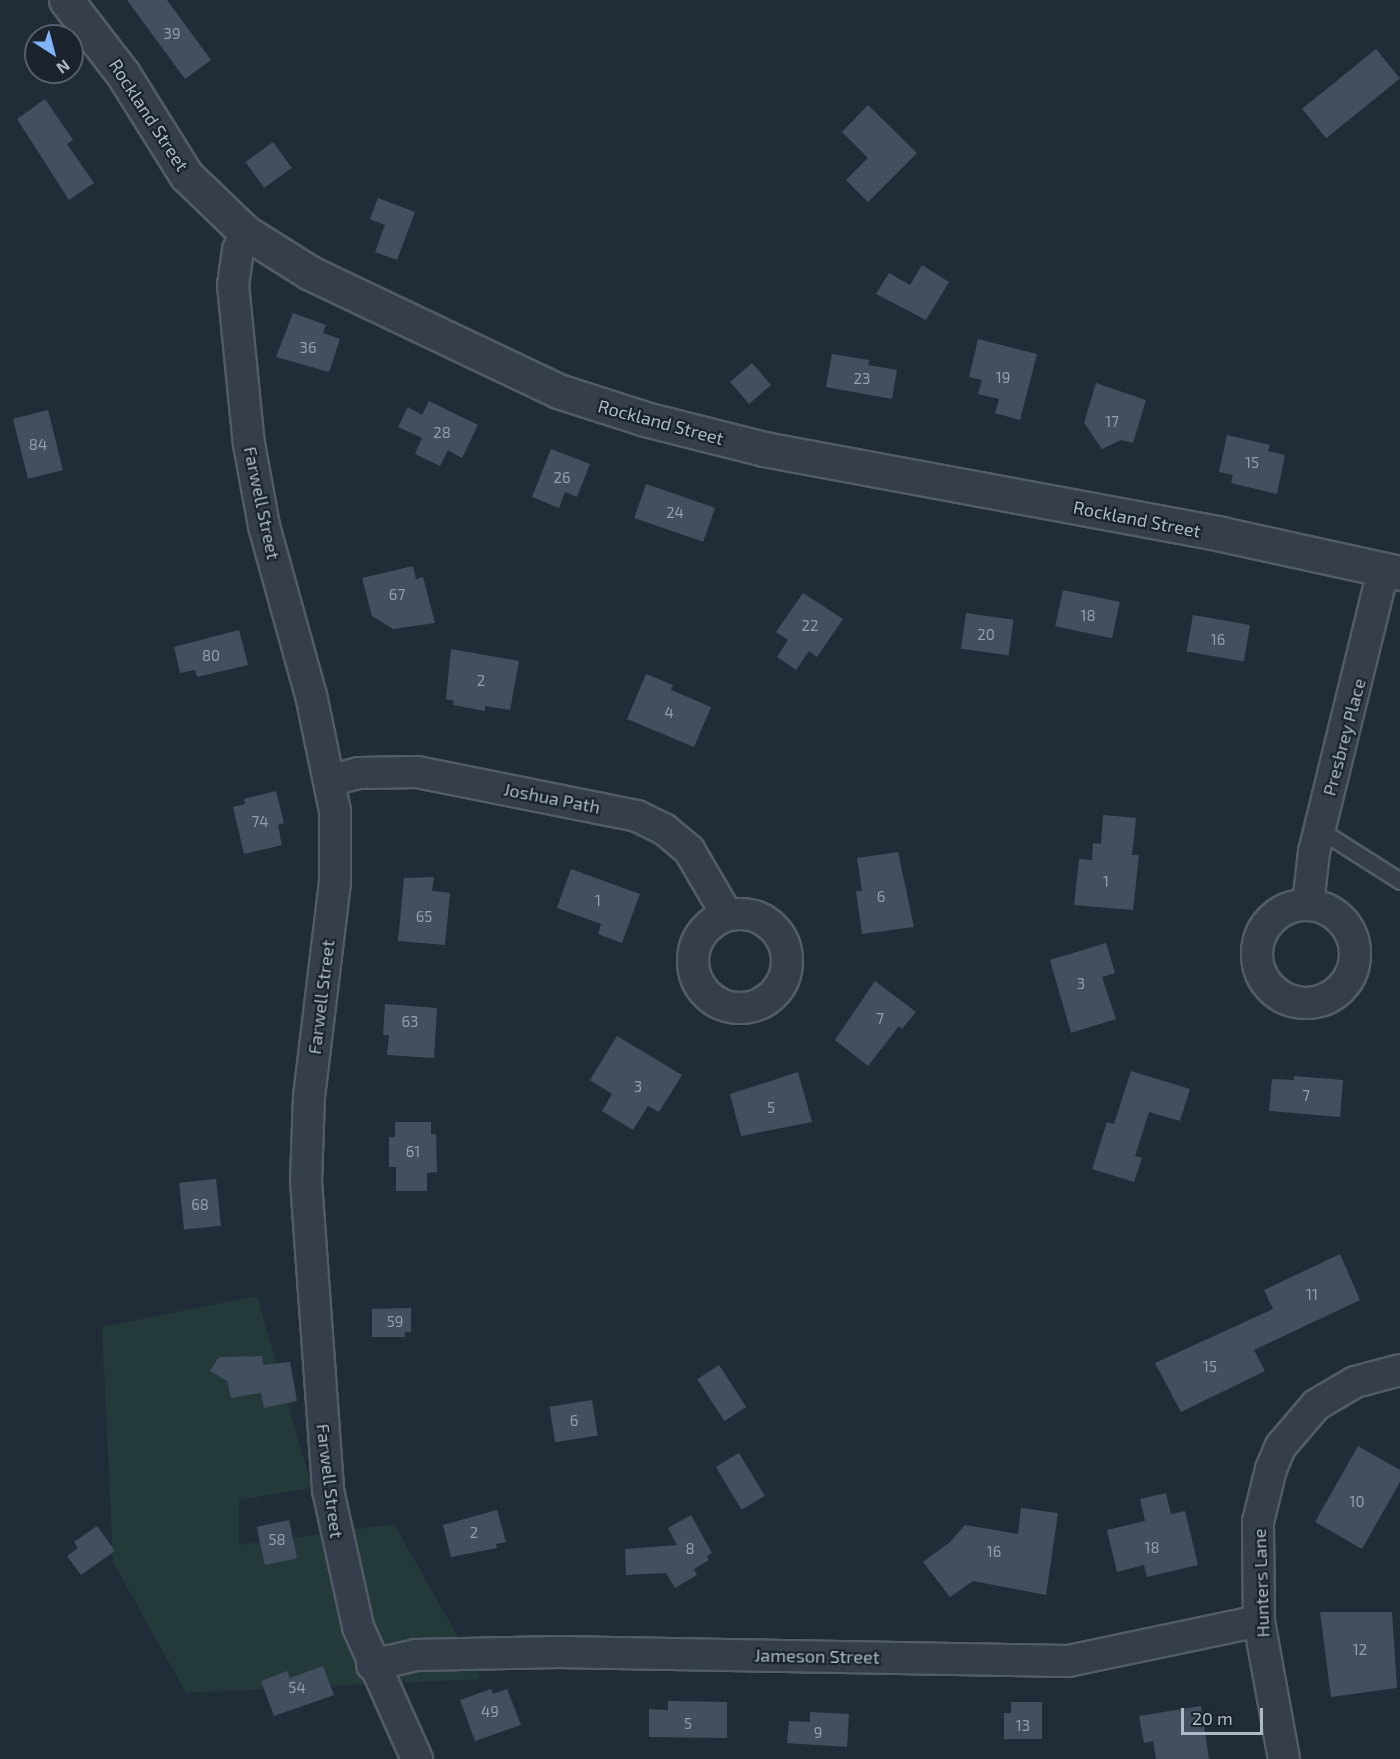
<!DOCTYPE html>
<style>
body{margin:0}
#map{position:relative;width:1400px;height:1759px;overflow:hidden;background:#212c39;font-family:"Exo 2",sans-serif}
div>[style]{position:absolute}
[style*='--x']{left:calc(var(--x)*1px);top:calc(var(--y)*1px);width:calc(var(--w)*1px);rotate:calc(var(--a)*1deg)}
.green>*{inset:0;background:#23393a}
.building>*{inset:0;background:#424f5e;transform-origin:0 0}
.roads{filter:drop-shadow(2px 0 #525c67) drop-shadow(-2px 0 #525c67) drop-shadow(0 2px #525c67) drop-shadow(0 -2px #525c67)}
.service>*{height:15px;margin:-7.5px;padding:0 7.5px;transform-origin:7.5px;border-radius:7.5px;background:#353e4a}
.minor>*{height:30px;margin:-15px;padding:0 15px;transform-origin:15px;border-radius:15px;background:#353e4a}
.minor>.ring{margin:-15px;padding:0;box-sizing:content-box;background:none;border:30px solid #353e4a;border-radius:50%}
.tertiary>*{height:33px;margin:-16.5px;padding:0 16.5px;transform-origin:16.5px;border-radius:16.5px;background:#353e4a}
span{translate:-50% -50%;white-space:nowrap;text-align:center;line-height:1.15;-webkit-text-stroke:4.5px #1a232e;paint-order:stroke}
.number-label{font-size:15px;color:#949eac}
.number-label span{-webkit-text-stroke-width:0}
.street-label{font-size:18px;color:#afb9c6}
.north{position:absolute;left:24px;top:24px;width:60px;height:60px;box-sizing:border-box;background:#1a232e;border:2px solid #565f6b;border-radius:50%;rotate:144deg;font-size:16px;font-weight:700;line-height:24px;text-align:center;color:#afb9c6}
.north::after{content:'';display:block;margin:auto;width:21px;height:27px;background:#82b4f9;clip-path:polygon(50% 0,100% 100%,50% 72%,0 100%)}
.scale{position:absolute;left:1181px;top:1708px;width:82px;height:27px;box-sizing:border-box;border:3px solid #afb9c6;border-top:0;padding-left:8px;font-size:18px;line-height:21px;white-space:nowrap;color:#afb9c6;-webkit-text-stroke:4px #1a232e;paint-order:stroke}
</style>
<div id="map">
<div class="green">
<i style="clip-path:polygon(257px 1296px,312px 1488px,239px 1500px,239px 1545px,394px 1524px,482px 1679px,186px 1693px,113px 1562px,102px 1327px)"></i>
</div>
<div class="building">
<i style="clip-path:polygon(127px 0,167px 0,211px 60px,185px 79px)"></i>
<i style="left:1376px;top:49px;width:38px;height:95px;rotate:51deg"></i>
<i style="clip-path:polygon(45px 99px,73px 140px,67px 144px,94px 183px,69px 200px,17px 119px)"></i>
<i style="clip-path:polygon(868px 105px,917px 153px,868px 202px,846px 180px,868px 158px,842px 132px)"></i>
<i style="left:273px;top:142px;width:32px;height:34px;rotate:54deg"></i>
<i style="clip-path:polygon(378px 198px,415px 212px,397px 260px,375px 252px,385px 225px,370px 219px)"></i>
<i style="clip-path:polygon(922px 265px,949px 282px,926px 320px,876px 294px,889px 273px,910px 285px)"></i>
<i style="clip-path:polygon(293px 313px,326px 325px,323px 333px,340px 339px,329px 372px,276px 357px)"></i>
<i style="clip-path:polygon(978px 339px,1037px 354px,1020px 420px,995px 413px,999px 399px,978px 394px,982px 380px,969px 377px)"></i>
<i style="clip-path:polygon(832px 354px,869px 360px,868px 365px,897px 370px,892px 399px,826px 387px)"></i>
<i style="left:752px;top:363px;width:29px;height:29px;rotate:49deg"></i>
<i style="clip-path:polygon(1096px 383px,1146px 400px,1133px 443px,1121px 440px,1102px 449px,1084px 423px)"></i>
<i style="clip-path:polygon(429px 401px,478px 425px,462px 458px,448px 450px,440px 466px,415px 454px,422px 438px,398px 427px,408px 407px,422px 415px)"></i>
<i style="left:48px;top:410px;width:62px;height:36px;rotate:76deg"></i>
<i style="clip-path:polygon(1227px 435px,1270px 445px,1268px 451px,1285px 455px,1277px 494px,1231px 483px,1233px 475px,1219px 472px)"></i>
<i style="clip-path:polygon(551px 449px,590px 464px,577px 497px,565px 492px,559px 508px,532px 497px)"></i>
<i style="left:646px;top:484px;width:73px;height:36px;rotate:19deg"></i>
<i style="clip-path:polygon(413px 566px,416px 579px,423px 577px,435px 623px,393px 629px,372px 616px,362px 578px)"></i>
<i style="left:1063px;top:590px;width:58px;height:37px;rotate:12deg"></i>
<i style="clip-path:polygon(803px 593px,843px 619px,817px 657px,809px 651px,796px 670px,777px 657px,788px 640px,776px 632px)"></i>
<i style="left:966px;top:613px;width:48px;height:36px;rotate:8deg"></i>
<i style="left:1193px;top:615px;width:58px;height:37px;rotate:10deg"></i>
<i style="clip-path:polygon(239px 630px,248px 665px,197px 677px,195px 670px,180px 673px,174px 647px)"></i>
<i style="clip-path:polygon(451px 649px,519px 661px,510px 710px,485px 706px,485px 711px,453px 705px,454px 701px,446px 699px)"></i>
<i style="clip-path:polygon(646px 674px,673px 685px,671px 690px,711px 707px,694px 747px,627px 719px)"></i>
<i style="clip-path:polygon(276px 791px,284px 823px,278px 825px,282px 845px,244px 854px,233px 807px,245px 804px,244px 799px)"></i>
<i style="clip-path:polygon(1103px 815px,1136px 818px,1132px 855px,1139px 855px,1133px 910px,1074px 905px,1079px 859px,1092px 860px,1093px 843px,1101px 844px)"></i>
<i style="clip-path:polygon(898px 852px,914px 927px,862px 934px,856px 891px,862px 891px,857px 858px)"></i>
<i style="clip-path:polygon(571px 869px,640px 894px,622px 943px,598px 934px,601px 924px,557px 908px)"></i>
<i style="clip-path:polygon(434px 877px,432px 891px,450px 893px,445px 945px,398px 941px,404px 878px)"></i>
<i style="clip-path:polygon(1106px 943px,1115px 973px,1102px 977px,1116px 1019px,1071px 1033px,1050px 960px)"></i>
<i style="clip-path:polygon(875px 981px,916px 1012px,902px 1029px,899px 1026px,868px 1066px,835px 1040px)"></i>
<i style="clip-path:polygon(385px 1004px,437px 1008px,434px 1058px,387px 1055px,389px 1035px,383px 1035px)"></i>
<i style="clip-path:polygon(617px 1036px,682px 1075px,659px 1112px,648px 1106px,633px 1130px,602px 1111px,612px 1094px,590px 1080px)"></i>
<i style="clip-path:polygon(1131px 1071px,1190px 1089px,1180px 1121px,1149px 1112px,1135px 1156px,1142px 1158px,1134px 1182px,1092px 1169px,1107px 1122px,1114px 1124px)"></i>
<i style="clip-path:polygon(798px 1072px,812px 1122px,741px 1136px,730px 1094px)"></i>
<i style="clip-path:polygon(1294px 1076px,1343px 1080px,1340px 1117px,1269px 1111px,1272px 1079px,1294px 1080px)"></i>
<i style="clip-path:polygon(395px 1122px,431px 1122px,431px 1134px,436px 1134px,437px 1172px,427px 1173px,427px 1191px,396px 1191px,396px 1167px,389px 1167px,389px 1137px,395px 1137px)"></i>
<i style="left:216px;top:1179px;width:47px;height:37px;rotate:84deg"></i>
<i style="clip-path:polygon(1340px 1254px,1360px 1300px,1254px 1350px,1265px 1371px,1181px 1412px,1155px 1363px,1273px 1309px,1264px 1290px)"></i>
<i style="clip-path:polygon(411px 1308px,411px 1332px,405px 1332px,405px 1337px,372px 1337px,372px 1309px)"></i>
<i style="clip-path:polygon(262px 1356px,263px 1365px,290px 1362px,297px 1401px,264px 1408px,261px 1393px,231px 1398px,227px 1381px,210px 1371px,219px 1357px)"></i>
<i style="left:719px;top:1365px;width:50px;height:26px;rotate:57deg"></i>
<i style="left:592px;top:1400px;width:36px;height:43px;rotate:81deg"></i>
<i style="clip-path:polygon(1358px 1446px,1400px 1470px,1400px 1482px,1362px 1549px,1315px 1522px)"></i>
<i style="left:739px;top:1453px;width:50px;height:27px;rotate:59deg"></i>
<i style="clip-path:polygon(1166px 1493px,1171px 1514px,1185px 1511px,1198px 1565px,1147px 1577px,1144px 1565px,1117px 1572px,1107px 1530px,1145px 1521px,1140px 1499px)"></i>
<i style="clip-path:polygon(1021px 1508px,1058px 1513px,1046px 1595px,973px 1581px,950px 1597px,923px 1562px,950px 1542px,965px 1525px,1018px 1534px)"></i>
<i style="clip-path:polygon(497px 1510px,506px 1542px,496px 1544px,497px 1548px,451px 1557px,443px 1525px)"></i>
<i style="clip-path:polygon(691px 1515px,712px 1553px,707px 1556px,709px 1560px,694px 1569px,697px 1575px,675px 1588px,666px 1573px,626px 1575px,625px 1549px,677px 1545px,668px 1528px)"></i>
<i style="left:289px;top:1520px;width:39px;height:33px;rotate:78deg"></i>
<i style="clip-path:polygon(97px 1526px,115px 1551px,81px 1575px,67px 1556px,78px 1548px,74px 1542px)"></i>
<i style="clip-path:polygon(1320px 1612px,1392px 1612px,1397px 1688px,1331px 1697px)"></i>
<i style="clip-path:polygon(323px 1666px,334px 1695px,274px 1716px,261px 1681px,287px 1671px,290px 1678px)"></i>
<i style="clip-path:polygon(491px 1689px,493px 1694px,507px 1689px,521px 1725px,475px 1741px,460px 1700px)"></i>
<i style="clip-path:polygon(668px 1701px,727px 1702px,727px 1738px,649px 1737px,649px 1709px,668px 1710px)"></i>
<i style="clip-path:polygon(1011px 1702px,1042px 1702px,1042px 1739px,1004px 1739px,1004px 1713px,1011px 1713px)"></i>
<i style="clip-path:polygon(1201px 1706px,1209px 1759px,1156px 1759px,1153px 1741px,1144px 1743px,1139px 1716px)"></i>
<i style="clip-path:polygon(810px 1712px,849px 1714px,847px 1747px,787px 1743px,789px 1721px,810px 1722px)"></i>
</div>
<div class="roads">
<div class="service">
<i style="--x:1320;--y:830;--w:95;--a:32.5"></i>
</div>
<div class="minor">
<i style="--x:245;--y:232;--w:19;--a:111"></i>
<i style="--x:238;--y:250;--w:35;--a:98"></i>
<i style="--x:233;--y:285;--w:160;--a:84.3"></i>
<i style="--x:249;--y:444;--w:83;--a:79.6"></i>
<i style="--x:264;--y:526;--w:175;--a:74.5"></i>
<i style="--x:311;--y:695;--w:118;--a:78.3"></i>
<i style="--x:335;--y:811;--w:71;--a:90"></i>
<i style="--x:335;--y:882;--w:216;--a:96.9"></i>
<i style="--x:309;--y:1096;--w:85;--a:92"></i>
<i style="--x:306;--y:1181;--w:310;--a:85.9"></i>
<i style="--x:328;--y:1490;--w:140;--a:77.6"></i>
<i style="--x:358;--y:1627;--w:145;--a:65.9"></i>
<i style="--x:331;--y:780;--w:29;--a:-14"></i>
<i style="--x:359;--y:773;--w:58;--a:-1"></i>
<i style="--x:417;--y:772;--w:224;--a:11.3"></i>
<i style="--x:637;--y:816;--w:30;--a:26"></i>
<i style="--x:664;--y:829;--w:33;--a:40"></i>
<i style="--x:689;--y:850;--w:75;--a:59.7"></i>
<i style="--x:1308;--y:904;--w:52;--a:-83.4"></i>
<i style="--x:1314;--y:852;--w:289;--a:-76.2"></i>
<i class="ring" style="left:1257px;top:905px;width:68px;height:68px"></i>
<i class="ring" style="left:693px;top:914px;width:64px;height:64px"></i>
<i style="--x:372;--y:1665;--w:45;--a:-12.8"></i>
<i style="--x:416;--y:1655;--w:142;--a:-1.2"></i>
<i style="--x:558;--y:1652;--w:510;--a:1.01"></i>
<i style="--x:1068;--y:1661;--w:195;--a:-11.8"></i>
<i style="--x:1284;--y:1759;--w:140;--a:-100.3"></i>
<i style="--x:1259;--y:1621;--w:99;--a:-90.6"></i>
<i style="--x:1258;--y:1522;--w:55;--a:-76.2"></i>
<i style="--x:1271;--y:1469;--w:25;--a:-67"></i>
<i style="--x:1281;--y:1446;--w:54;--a:-49.5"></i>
<i style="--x:1316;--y:1405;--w:45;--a:-30.5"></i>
<i style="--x:1355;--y:1382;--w:47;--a:-14.9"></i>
</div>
<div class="tertiary">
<i style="--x:66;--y:0;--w:93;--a:52.4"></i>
<i style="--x:123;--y:74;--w:119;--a:58"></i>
<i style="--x:186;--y:175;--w:82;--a:44"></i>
<i style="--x:245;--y:232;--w:77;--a:32.2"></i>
<i style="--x:310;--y:273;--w:275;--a:25.4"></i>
<i style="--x:558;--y:391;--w:91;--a:17.8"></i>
<i style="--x:645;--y:419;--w:123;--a:14.1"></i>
<i style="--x:764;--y:449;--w:465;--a:10.5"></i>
<i style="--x:1221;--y:534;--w:183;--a:12.3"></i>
</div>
</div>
<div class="number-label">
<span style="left:172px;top:34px">39</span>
<span style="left:308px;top:348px">36</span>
<span style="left:1003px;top:378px">19</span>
<span style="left:862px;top:379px">23</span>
<span style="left:1112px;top:422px">17</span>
<span style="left:442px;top:433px">28</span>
<span style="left:38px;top:445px">84</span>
<span style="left:1252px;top:463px">15</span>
<span style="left:562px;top:478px">26</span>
<span style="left:675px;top:513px">24</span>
<span style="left:397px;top:595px">67</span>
<span style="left:1088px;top:616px">18</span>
<span style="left:810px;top:626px">22</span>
<span style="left:986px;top:635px">20</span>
<span style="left:1218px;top:640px">16</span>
<span style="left:211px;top:656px">80</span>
<span style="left:481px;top:681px">2</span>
<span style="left:669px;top:713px">4</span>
<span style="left:260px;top:822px">74</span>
<span style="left:1106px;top:882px">1</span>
<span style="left:881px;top:897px">6</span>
<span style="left:598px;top:901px">1</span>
<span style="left:424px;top:917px">65</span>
<span style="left:1081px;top:984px">3</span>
<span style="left:880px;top:1019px">7</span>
<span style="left:410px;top:1022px">63</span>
<span style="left:638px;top:1087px">3</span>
<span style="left:1306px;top:1096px">7</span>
<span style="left:771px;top:1108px">5</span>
<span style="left:413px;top:1152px">61</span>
<span style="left:200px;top:1205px">68</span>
<span style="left:1312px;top:1295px">11</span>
<span style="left:395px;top:1322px">59</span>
<span style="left:1210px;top:1367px">15</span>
<span style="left:574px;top:1421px">6</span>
<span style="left:1357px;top:1502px">10</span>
<span style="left:474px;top:1533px">2</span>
<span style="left:277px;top:1540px">58</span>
<span style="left:1152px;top:1548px">18</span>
<span style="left:690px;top:1549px">8</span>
<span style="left:994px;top:1552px">16</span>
<span style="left:1360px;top:1650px">12</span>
<span style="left:297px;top:1688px">54</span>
<span style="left:490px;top:1712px">49</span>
<span style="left:688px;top:1724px">5</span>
<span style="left:1023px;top:1726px">13</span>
<span style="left:818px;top:1733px">9</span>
</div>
<div class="street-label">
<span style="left:149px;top:115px;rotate:57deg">Rockland Street</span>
<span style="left:661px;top:422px;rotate:15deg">Rockland Street</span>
<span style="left:262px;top:503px;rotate:78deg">Farwell Street</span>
<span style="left:1137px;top:519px;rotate:11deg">Rockland Street</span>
<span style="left:1344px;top:737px;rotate:-75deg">Presbrey Place</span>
<span style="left:552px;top:798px;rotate:11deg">Joshua Path</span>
<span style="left:321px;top:997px;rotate:-83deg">Farwell Street</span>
<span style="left:330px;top:1481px;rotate:83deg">Farwell Street</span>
<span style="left:1261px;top:1583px;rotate:-92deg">Hunters Lane</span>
<span style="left:817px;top:1656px;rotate:1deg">Jameson Street</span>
</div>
<div class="north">N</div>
<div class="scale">20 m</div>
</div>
